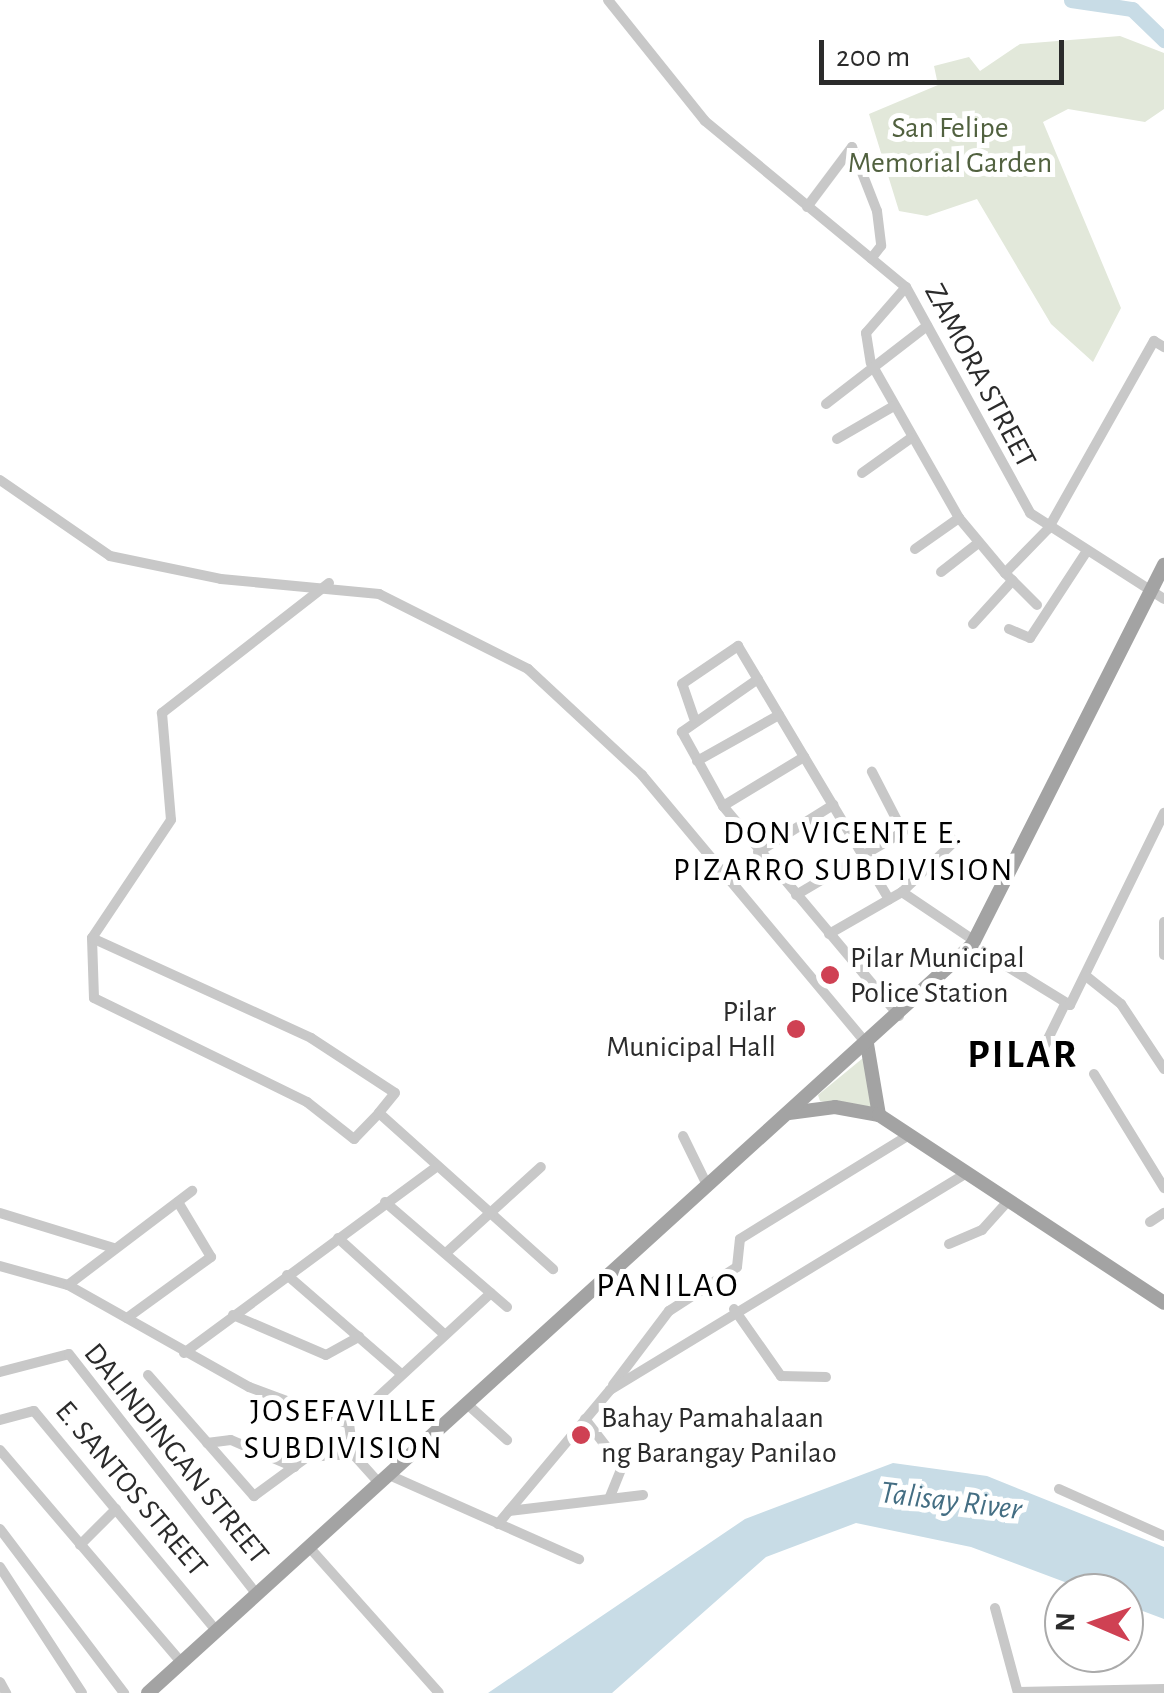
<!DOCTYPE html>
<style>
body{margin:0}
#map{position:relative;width:1164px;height:1693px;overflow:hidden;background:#fff;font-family:"Alegreya Sans",sans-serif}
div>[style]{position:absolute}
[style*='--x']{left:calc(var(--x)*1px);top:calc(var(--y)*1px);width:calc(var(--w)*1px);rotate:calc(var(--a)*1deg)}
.green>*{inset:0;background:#e2e8da}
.water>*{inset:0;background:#c8dce6}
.river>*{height:15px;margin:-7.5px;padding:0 7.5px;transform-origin:7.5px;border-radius:7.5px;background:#c8dce6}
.minor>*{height:10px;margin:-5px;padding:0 5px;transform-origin:5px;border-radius:5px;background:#c8c8c8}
.major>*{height:14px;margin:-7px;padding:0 7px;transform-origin:7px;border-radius:7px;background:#a3a3a3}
.dots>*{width:28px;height:28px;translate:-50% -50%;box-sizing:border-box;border:5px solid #fff;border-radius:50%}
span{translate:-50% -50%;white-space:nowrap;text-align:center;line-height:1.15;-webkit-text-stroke:10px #fff;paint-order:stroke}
.park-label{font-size:30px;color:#51613f}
.street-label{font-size:30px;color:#2b2b2b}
.poi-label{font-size:30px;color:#2b2b2b}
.left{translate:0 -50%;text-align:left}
.right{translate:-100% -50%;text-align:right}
.neighbourhood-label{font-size:32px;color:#000;letter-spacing:2.5px}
.water-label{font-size:32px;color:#446e83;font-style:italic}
.quarter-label{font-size:35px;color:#000;letter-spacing:2.5px}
.district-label{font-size:40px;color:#000;font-weight:700;letter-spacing:2.5px}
.north{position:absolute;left:1044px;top:1573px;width:100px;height:100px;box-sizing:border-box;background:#fff;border:2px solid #aaa;border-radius:50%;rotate:272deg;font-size:28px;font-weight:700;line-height:40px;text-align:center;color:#2b2b2b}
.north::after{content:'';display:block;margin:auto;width:35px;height:45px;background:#cf4153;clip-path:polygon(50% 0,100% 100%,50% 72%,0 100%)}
.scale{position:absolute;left:819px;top:40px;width:245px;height:45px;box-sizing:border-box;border:5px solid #2b2b2b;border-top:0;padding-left:12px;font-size:30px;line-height:35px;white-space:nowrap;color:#2b2b2b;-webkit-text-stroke:8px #fff;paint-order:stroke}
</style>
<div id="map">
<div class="green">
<i style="clip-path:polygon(1120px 36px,1164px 53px,1164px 109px,1145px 122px,1068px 109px,1043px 122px,1121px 308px,1093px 362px,1051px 324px,977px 199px,927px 216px,899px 211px,869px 114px,938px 85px,934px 66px,969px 57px,980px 71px,1020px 44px)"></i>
<i style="clip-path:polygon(863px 1058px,873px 1110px,820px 1101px,818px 1095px)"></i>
</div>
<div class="water">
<i style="clip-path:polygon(893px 1463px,987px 1476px,1164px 1547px,1164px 1619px,1124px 1604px,1124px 1593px,1094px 1593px,971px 1547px,856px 1523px,766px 1557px,612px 1693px,488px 1693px,745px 1519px)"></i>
</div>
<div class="river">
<i style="--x:1071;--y:0;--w:62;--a:8.4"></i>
<i style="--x:1132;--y:9;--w:45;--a:44.1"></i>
</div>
<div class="minor">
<i style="--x:608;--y:0;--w:155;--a:51.3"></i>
<i style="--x:705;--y:121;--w:261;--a:39.6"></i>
<i style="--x:906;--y:287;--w:258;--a:61.2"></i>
<i style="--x:1030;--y:513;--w:159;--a:32.7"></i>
<i style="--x:807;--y:207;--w:75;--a:-53.1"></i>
<i style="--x:852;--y:147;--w:69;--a:68.7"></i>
<i style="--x:877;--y:211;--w:35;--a:83"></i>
<i style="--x:881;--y:246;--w:16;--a:128"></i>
<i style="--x:906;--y:287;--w:61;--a:131"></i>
<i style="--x:866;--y:333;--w:30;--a:81"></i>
<i style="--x:871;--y:363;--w:178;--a:60.4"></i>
<i style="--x:959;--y:518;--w:72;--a:50.1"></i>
<i style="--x:826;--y:404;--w:128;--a:-37.7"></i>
<i style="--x:837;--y:439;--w:66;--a:-30.1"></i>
<i style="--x:862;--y:473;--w:60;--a:-35.5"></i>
<i style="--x:0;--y:480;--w:134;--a:34.6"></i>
<i style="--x:110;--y:556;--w:113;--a:11.7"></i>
<i style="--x:221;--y:579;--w:159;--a:5.4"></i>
<i style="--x:379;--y:594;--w:167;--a:26.7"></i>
<i style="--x:528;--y:669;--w:156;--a:42.9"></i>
<i style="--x:642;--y:775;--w:351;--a:50.1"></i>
<i style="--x:915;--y:549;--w:54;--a:-35.2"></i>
<i style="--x:941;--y:572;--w:46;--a:-37.9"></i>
<i style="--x:329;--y:583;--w:212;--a:142.1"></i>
<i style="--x:162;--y:713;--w:107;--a:85.2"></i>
<i style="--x:171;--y:820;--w:142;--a:123.8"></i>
<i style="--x:92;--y:938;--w:60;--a:88.1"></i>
<i style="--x:94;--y:998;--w:237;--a:26"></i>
<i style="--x:307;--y:1102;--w:60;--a:38.2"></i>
<i style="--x:354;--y:1139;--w:36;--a:-46"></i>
<i style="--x:379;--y:1113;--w:234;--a:41.9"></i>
<i style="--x:1037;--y:605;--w:45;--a:-135"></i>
<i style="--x:1005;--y:573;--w:62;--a:-45.7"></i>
<i style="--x:1048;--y:529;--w:216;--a:-60.6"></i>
<i style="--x:1154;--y:341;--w:12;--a:31"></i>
<i style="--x:973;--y:624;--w:59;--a:-47.7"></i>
<i style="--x:1009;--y:629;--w:23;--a:23"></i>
<i style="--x:1030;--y:638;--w:100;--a:-56.8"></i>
<i style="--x:758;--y:679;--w:93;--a:145.1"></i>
<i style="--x:682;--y:732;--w:85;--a:61"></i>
<i style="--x:723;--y:806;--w:274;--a:50"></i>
<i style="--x:694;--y:718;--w:36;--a:-109"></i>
<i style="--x:682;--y:684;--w:68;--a:-34.2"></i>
<i style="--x:738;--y:646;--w:295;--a:59.2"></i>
<i style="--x:697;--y:761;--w:94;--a:-29.3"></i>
<i style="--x:723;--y:806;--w:95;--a:-31.2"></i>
<i style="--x:758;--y:852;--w:89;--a:-32.1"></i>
<i style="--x:902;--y:892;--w:88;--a:33.9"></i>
<i style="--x:796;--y:895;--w:124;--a:-30.5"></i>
<i style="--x:903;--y:832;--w:68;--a:-117.3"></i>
<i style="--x:1164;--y:922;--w:33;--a:90"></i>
<i style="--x:829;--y:934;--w:84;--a:-29.9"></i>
<i style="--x:902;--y:892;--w:71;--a:-43.9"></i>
<i style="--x:953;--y:843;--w:17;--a:-114"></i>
<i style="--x:92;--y:938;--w:241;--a:24.5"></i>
<i style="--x:311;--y:1038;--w:100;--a:33.2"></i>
<i style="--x:395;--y:1093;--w:26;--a:129"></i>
<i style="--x:972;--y:945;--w:115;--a:31.5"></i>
<i style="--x:1070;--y:1005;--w:214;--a:-63.9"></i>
<i style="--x:1086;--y:976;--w:45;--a:38.7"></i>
<i style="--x:1121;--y:1004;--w:78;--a:56.5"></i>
<i style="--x:1045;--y:1045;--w:43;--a:-64"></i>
<i style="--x:1094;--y:1074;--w:134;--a:58.4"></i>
<i style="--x:683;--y:1136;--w:55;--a:63.9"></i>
<i style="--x:385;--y:1202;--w:161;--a:40.7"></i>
<i style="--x:0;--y:1213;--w:119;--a:17.1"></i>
<i style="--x:1150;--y:1222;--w:17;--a:-33"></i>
<i style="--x:338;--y:1238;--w:143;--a:42.2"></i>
<i style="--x:949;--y:1244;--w:36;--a:-23"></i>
<i style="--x:982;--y:1230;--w:40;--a:-48"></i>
<i style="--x:446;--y:1253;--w:128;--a:-42.2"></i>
<i style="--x:0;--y:1266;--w:71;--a:15.6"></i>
<i style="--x:68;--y:1285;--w:208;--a:29.4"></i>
<i style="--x:249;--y:1387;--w:107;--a:20.3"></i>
<i style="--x:349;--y:1424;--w:30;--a:82"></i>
<i style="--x:353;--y:1454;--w:39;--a:48"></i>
<i style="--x:287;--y:1275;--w:150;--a:40.9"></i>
<i style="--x:68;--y:1285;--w:156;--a:-37.2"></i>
<i style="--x:734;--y:1309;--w:82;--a:55"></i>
<i style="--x:781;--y:1376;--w:45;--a:1.3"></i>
<i style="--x:233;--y:1315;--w:101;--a:23.3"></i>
<i style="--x:326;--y:1355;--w:38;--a:-29"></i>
<i style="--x:127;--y:1318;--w:104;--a:-36"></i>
<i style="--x:211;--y:1257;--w:64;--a:-121"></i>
<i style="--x:184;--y:1353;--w:315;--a:-36.4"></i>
<i style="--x:0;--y:1372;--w:71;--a:-14.6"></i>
<i style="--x:69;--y:1354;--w:302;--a:52"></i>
<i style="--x:148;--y:1375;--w:161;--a:48.8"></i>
<i style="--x:254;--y:1496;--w:66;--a:-36.3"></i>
<i style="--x:307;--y:1457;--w:46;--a:-3.7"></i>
<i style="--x:613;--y:1385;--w:93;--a:-52.9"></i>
<i style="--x:669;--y:1311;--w:81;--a:-32.9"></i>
<i style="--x:737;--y:1267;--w:28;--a:-84"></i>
<i style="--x:740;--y:1239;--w:198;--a:-31.6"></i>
<i style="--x:467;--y:1404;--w:54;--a:42"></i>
<i style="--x:585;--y:1419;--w:61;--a:52.4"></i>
<i style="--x:622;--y:1467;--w:32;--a:112"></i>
<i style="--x:0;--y:1420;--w:35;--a:-15"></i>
<i style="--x:34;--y:1411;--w:282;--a:50.3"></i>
<i style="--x:349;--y:1424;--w:193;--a:-42.7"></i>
<i style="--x:207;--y:1443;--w:24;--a:-7"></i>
<i style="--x:231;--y:1440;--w:69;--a:23.2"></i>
<i style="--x:0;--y:1450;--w:279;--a:49.5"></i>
<i style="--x:389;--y:1475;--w:208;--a:23.9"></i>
<i style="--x:1059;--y:1489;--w:115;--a:24.1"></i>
<i style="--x:509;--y:1511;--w:135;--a:-6.8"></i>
<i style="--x:498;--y:1524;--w:175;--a:-50.1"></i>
<i style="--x:610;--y:1390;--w:419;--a:-31.3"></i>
<i style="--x:0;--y:1529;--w:206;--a:52.9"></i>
<i style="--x:80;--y:1545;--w:51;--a:-45"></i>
<i style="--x:309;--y:1547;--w:195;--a:48.3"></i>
<i style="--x:0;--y:1567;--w:150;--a:56.9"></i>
<i style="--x:995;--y:1608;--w:88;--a:74.9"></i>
<i style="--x:0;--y:1682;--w:13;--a:61"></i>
<i style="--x:1018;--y:1692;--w:146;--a:-1.2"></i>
</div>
<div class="major">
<i style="--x:867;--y:1044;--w:72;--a:80.4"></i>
<i style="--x:789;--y:1113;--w:46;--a:-7.4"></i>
<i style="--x:835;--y:1107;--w:45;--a:10.3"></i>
<i style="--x:879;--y:1115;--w:341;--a:33.4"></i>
<i style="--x:148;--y:1693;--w:1113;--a:-42.23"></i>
<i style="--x:972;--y:945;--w:426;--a:-63.2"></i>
</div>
<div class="dots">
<i style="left:830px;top:975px;background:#cf4153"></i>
<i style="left:796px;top:1029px;background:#cf4153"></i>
<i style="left:581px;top:1435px;background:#cf4153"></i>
</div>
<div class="park-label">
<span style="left:950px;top:145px">San Felipe<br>Memorial Garden</span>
</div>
<div class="street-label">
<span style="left:980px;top:376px;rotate:62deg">ZAMORA STREET</span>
<span style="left:176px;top:1454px;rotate:51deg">DALINDINGAN STREET</span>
<span style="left:131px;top:1489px;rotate:50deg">E. SANTOS STREET</span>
</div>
<div class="poi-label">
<span class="left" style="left:850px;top:975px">Pilar Municipal<br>Police Station</span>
<span class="right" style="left:776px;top:1029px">Pilar<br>Municipal Hall</span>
<span class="left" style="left:601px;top:1435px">Bahay Pamahalaan<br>ng Barangay Panilao</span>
</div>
<div class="neighbourhood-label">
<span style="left:844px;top:852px">DON VICENTE E.<br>PIZARRO SUBDIVISION</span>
<span style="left:344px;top:1430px">JOSEFAVILLE<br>SUBDIVISION</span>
</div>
<div class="water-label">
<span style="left:951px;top:1501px;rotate:7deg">Talisay River</span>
</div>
<div class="quarter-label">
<span style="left:668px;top:1286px">PANILAO</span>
</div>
<div class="district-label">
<span style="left:1023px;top:1055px">PILAR</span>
</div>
<div class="north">N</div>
<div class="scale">200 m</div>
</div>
